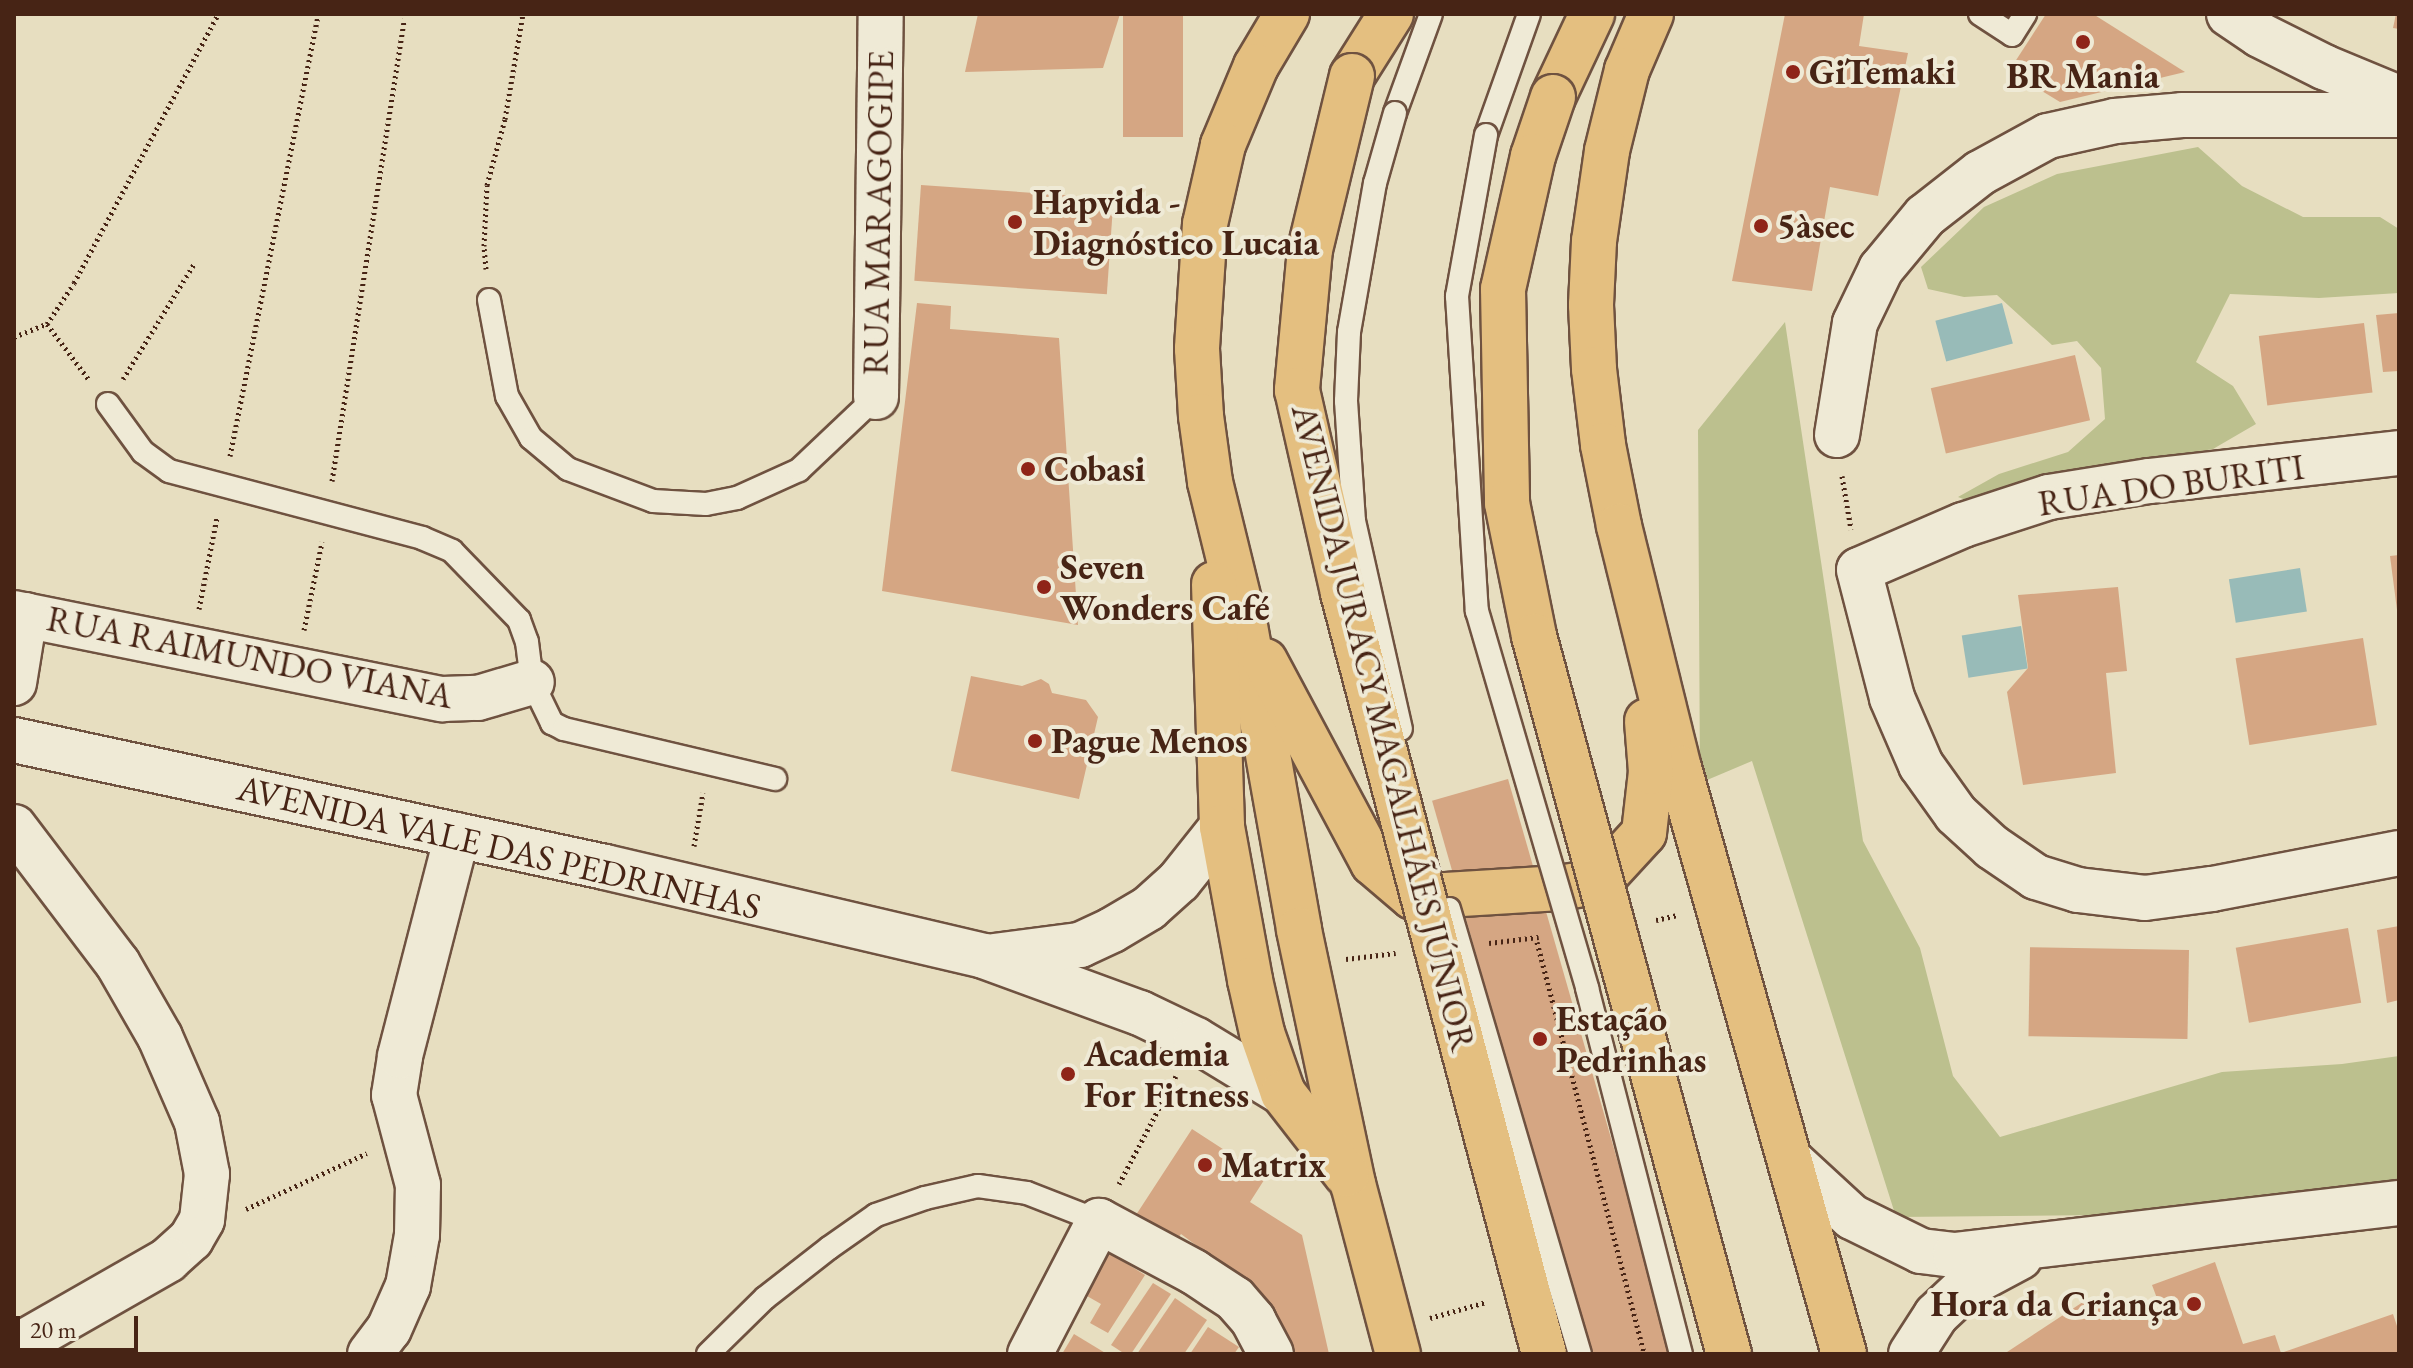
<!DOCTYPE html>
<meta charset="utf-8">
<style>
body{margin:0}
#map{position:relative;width:2413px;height:1368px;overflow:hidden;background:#e7dec0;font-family:"EB Garamond",serif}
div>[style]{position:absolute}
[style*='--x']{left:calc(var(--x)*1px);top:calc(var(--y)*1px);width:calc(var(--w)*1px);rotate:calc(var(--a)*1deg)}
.green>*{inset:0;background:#bcc08e}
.water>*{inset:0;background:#98bbb8;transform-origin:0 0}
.building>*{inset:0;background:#d5a683;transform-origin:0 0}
.path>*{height:5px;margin-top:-2.5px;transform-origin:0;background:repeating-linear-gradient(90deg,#472415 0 2px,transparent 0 6px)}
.roads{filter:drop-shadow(2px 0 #6f5240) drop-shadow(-2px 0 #6f5240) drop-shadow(0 2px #6f5240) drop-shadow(0 -2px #6f5240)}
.service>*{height:22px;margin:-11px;padding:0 11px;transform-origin:11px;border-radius:11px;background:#efead6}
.minor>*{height:44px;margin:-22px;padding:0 22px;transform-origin:22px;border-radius:22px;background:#efead6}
.tertiary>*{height:44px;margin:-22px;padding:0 22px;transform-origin:22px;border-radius:22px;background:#efead6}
.primary>*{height:44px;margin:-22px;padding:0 22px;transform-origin:22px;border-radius:22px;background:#e4bf80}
.bridges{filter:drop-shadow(2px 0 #6f5240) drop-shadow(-2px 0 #6f5240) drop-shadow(0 2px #6f5240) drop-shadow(0 -2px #6f5240)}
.service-bridge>*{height:22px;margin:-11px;padding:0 11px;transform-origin:11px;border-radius:11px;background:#efead6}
.primary-bridge>*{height:44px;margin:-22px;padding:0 22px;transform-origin:22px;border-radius:22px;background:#e4bf80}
.dots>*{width:22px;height:22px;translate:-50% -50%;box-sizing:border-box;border:4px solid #efead6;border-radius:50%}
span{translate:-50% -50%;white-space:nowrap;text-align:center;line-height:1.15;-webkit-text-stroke:8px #efead6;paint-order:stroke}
.poi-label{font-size:36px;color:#472415;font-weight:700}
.left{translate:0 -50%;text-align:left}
.right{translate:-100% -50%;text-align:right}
.street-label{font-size:36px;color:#472415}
.frame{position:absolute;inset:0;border:16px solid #472415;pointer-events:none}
.scale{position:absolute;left:16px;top:1316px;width:122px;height:36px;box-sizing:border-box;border:4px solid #472415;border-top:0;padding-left:10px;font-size:24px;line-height:28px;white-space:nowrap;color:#472415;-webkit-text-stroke:6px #efead6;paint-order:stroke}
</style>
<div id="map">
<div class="green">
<i style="clip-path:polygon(2198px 147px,2242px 186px,2303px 217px,2380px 217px,2399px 229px,2399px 293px,2319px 298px,2230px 294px,2196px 362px,2233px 386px,2256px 424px,2213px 449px,2145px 461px,1987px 508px,1958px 497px,1999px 474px,2068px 452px,2105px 419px,2101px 368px,2077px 341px,2052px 345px,1997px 295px,1964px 297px,1928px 289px,1921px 267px,1984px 207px,2057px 174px)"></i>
<i style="clip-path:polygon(1785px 322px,1863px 841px,1920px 948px,1953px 1076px,2000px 1137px,2222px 1072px,2342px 1064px,2399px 1056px,2399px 1194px,2099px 1215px,1896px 1217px,1752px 761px,1700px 783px,1698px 430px)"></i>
</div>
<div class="water">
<i style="left:2002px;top:303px;width:42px;height:69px;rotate:75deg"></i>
<i style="left:2300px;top:568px;width:44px;height:72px;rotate:81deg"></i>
<i style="left:2021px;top:626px;width:43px;height:60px;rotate:81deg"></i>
</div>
<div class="building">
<i style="clip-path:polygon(978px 14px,1120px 14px,1103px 68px,965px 72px)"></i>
<i style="left:1123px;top:14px;width:60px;height:123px"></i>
<i style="clip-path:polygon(1785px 14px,1864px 14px,1859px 46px,1908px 53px,1878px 196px,1830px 187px,1812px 291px,1732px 281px)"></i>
<i style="clip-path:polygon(2046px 14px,2093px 14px,2185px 72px,2060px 102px,2009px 71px)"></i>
<i style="clip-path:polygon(2396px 14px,2399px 14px,2399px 29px,2393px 28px)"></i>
<i style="left:921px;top:185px;width:193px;height:96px;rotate:4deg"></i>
<i style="clip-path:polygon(917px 303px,951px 306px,950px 329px,1059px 338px,1078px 625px,882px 591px)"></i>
<i style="clip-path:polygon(2399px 313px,2399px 371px,2383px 372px,2376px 315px)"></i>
<i style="left:2364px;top:323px;width:70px;height:106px;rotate:83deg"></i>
<i style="left:2075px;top:355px;width:67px;height:148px;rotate:77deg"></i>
<i style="clip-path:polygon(2399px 555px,2399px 610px,2397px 610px,2390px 556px)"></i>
<i style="clip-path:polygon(2118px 587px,2127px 671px,2106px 673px,2116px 773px,2023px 785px,2007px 692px,2028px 668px,2018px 595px)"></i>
<i style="left:2363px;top:638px;width:88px;height:129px;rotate:81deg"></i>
<i style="clip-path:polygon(971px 676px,1022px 686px,1041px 679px,1049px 684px,1052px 693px,1086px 700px,1098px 717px,1079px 799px,951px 771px)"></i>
<i style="left:1508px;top:779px;width:597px;height:79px;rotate:74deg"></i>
<i style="clip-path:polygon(2399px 926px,2399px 1000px,2387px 1003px,2377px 930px)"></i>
<i style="left:2348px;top:928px;width:76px;height:114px;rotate:80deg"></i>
<i style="left:2189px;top:950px;width:89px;height:159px;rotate:91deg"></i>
<i style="clip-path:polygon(1192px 1129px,1266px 1177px,1250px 1202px,1302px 1235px,1329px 1354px,1292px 1354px,1288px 1334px,1253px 1288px,1181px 1234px,1174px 1244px,1134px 1218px)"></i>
<i style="clip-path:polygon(1105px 1250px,1145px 1275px,1108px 1333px,1090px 1323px,1101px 1304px,1080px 1292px)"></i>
<i style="clip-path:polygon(2215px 1262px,2243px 1344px,2275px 1335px,2281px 1353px,2393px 1314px,2399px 1332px,2399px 1354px,2004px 1354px,2089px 1298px,2161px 1309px,2152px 1285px)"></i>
<i style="clip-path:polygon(1153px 1283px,1171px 1294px,1131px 1354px,1125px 1354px,1111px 1345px)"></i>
<i style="clip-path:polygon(1175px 1298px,1207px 1320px,1184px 1354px,1137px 1354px)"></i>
<i style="clip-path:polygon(1208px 1327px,1239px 1347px,1234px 1354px,1190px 1354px)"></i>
<i style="clip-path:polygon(1074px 1334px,1107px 1354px,1062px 1354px)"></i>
</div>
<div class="path">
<i style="--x:486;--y:269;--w:23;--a:-95"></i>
<i style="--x:484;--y:246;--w:61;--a:-87.2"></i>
<i style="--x:487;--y:185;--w:68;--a:-74.7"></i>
<i style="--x:505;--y:119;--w:107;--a:-80.3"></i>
<i style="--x:47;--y:324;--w:71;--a:53"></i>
<i style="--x:14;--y:337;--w:35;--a:-22"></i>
<i style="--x:47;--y:324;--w:49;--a:-56.6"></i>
<i style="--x:74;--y:283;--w:305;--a:-61.8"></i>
<i style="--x:123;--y:379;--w:135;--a:-58.3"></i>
<i style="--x:230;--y:456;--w:451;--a:-78.7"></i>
<i style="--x:1842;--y:476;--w:54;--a:80.4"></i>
<i style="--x:332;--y:481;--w:468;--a:-81.1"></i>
<i style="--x:199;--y:609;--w:94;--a:-78.9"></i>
<i style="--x:304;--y:630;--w:90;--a:-78.4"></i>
<i style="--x:694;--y:846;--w:54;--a:-80.4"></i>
<i style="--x:1656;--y:920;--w:22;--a:-13"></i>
<i style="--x:1537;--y:942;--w:426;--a:75.4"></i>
<i style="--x:1489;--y:943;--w:50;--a:-6.8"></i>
<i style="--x:1346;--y:959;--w:50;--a:-6.8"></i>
<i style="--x:1119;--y:1184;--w:122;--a:-62.2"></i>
<i style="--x:246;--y:1209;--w:133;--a:-24.8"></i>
<i style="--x:1430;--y:1318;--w:58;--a:-15.9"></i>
</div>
<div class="roads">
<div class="service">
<i style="--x:1980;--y:14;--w:38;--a:33"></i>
<i style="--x:2012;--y:35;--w:25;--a:-58"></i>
<i style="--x:1395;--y:113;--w:105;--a:-70"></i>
<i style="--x:1486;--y:135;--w:128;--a:-70.4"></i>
<i style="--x:489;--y:300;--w:98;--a:79.4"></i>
<i style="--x:507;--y:396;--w:48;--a:60.3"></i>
<i style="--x:531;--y:438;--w:48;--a:40"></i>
<i style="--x:568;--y:469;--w:91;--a:20.6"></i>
<i style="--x:653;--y:501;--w:53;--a:3.2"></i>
<i style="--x:706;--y:504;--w:32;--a:-11"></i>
<i style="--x:737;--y:498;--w:68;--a:-24.3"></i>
<i style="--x:799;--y:470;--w:106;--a:-43.5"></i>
<i style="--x:108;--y:404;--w:59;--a:53.9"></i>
<i style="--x:143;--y:452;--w:32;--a:36"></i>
<i style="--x:169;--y:471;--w:262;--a:14.8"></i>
<i style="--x:422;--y:538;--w:33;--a:23"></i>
<i style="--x:452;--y:551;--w:96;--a:45.8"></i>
<i style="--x:519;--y:620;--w:23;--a:70"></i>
<i style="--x:527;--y:642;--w:40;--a:82.9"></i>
<i style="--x:532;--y:682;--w:46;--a:64"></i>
<i style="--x:552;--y:723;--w:13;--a:27"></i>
<i style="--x:564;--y:729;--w:217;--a:13.3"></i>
<i style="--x:708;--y:1354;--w:80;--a:-44.5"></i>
<i style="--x:765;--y:1298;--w:81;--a:-38"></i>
<i style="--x:829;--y:1248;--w:57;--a:-35.1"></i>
<i style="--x:876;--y:1215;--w:52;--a:-19.1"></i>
<i style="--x:925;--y:1198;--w:54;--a:-12.8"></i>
<i style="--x:978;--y:1186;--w:49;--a:8.1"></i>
<i style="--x:1027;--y:1193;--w:77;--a:21.3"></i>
</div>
<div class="minor">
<i style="--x:876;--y:397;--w:383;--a:-89.3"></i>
<i style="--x:1837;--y:435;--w:113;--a:-80.9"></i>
<i style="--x:1855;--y:323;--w:60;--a:-64.3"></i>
<i style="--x:1881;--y:269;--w:69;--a:-50.3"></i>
<i style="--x:1925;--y:216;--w:70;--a:-38"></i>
<i style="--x:1980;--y:173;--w:77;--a:-28.6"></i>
<i style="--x:2048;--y:136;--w:69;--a:-12.6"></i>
<i style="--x:2115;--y:121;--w:67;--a:-5.1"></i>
<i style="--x:2182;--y:115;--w:217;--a:0"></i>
<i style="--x:2399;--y:453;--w:252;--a:173.6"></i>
<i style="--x:2149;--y:481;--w:101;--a:170.9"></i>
<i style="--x:2049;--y:497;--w:90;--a:162"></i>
<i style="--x:1963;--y:525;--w:113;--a:156.6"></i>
<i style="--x:1859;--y:570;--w:132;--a:75.5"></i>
<i style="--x:1892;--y:698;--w:73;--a:66.6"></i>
<i style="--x:1921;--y:765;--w:60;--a:54.5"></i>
<i style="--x:1956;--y:814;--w:49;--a:42.5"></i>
<i style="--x:1992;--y:847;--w:53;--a:34.3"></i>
<i style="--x:2036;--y:877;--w:44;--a:17.2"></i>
<i style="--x:2078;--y:890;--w:67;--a:6.8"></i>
<i style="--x:2145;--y:898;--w:68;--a:-7.7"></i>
<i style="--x:2212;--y:889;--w:190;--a:-10.9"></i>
<i style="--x:14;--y:613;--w:437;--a:11.4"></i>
<i style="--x:442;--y:699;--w:36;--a:-2"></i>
<i style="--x:478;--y:698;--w:56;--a:-16.5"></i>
<i style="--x:14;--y:827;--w:172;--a:52.8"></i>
<i style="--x:118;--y:964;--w:84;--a:60.1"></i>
<i style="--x:160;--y:1037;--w:93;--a:66.5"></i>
<i style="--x:197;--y:1122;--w:53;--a:79.1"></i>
<i style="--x:207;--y:1174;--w:46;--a:96.2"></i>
<i style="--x:202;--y:1220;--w:22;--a:120"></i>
<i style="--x:191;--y:1239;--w:31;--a:138"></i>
<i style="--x:168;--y:1260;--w:177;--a:150.3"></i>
<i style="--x:1791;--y:1161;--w:83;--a:42.6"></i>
<i style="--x:1852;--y:1217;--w:77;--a:26.2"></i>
<i style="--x:1921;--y:1251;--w:34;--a:7"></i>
<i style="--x:1955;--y:1255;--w:447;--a:-6.7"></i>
<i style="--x:370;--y:1354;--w:31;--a:-53"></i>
<i style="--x:389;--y:1329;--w:47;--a:-66.2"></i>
<i style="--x:408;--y:1286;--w:52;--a:-80"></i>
<i style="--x:417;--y:1235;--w:50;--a:-88.9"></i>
<i style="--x:418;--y:1185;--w:93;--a:-104.9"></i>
<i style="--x:394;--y:1095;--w:39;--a:-81"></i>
<i style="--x:400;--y:1056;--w:228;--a:-75.5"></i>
<i style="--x:1030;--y:1354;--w:150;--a:-62.6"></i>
<i style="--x:1099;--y:1221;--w:108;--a:28.2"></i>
<i style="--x:1194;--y:1272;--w:49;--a:33.4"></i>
<i style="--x:1235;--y:1299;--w:28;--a:49"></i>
<i style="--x:1253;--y:1320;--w:38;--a:62"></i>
<i style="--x:1911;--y:1354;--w:46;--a:-57.3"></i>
<i style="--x:1936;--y:1315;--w:44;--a:-43.2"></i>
<i style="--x:1968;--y:1285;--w:59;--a:-28.3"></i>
</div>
<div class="tertiary">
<i style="--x:2229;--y:14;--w:37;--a:34"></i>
<i style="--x:2260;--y:35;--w:72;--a:26.6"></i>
<i style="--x:2324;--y:67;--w:81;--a:22.5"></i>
<i style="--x:14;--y:683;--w:69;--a:-80.8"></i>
<i style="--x:14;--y:740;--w:604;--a:12.13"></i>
<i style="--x:605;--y:867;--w:389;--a:13.2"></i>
<i style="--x:984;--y:956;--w:166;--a:20.1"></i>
<i style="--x:1140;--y:1013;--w:62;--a:25.7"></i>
<i style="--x:1196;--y:1040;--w:102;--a:31.3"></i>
<i style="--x:994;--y:956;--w:87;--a:-7.3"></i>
<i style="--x:1080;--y:945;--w:35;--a:-25"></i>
<i style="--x:1112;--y:930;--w:43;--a:-30.7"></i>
<i style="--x:1149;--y:908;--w:40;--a:-42"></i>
<i style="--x:1179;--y:881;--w:69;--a:-51.5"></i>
</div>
<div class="primary">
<i style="--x:1287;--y:14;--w:61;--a:120.8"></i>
<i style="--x:1256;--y:66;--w:86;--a:112.7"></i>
<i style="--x:1223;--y:145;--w:81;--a:102.8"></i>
<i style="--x:1205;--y:224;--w:125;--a:93.7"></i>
<i style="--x:1197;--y:349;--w:67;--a:86.6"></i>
<i style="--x:1201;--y:416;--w:67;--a:82.2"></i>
<i style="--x:1210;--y:482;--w:142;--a:76.2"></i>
<i style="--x:1244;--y:620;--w:315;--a:79.9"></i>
<i style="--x:1299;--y:930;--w:260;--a:78"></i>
<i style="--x:1353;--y:1184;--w:176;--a:75.2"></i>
<i style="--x:1651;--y:14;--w:61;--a:113.2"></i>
<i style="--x:1627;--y:70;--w:83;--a:103.9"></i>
<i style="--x:1607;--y:151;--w:91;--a:98.2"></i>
<i style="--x:1594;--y:241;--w:64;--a:92.7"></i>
<i style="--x:1591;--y:305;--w:64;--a:87.3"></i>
<i style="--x:1594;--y:369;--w:77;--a:83.2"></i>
<i style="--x:1603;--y:445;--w:83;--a:78.8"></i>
<i style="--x:1619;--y:526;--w:249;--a:76.1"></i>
<i style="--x:1679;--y:768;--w:609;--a:74.27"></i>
<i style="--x:1352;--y:76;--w:73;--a:-57.8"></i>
<i style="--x:1553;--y:97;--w:92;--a:-64.8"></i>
<i style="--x:1214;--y:584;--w:243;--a:88.1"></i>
<i style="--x:1222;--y:827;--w:156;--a:79.6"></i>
<i style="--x:1250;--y:980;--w:54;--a:77.2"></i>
<i style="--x:1262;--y:1033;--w:64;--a:70.7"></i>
<i style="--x:1283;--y:1093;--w:103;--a:52.1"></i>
<i style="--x:1265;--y:661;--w:229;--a:61.9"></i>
<i style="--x:1373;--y:863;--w:52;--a:40.4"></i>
<i style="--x:1413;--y:897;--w:147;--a:-3.5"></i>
<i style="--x:1560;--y:888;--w:41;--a:-9.9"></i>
<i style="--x:1600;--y:881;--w:65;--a:-47.5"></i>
<i style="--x:1644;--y:833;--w:61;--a:-83.5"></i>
<i style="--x:1651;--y:772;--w:51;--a:-94.5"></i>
</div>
</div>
<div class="bridges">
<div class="service-bridge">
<i style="--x:1395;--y:113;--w:73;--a:105.9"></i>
<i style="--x:1375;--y:183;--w:151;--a:99.9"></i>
<i style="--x:1349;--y:332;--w:69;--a:92.5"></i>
<i style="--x:1346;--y:401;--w:120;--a:86.2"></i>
<i style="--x:1354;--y:521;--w:213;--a:77.3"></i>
<i style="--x:1486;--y:135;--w:164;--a:100.2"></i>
<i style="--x:1457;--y:296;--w:316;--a:86.4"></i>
<i style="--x:1477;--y:611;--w:393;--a:73.7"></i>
<i style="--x:1587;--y:988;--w:378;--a:75.6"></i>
<i style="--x:1449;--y:909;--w:464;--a:73.6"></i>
</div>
<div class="primary-bridge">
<i style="--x:1352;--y:76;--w:178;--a:103.6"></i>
<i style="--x:1310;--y:249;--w:142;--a:95.3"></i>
<i style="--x:1297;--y:390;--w:208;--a:77.2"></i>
<i style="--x:1343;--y:593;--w:787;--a:75.2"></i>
<i style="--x:1553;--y:97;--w:62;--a:108.7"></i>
<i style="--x:1533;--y:156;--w:136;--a:102.7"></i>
<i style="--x:1503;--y:289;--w:214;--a:88.9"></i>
<i style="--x:1507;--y:503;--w:136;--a:78.5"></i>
<i style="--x:1534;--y:636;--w:744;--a:74.81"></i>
</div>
</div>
<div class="dots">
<i style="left:2083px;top:42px;background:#8f2418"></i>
<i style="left:1793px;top:72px;background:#8f2418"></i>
<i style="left:1015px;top:222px;background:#8f2418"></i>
<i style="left:1761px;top:226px;background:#8f2418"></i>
<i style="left:1028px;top:469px;background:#8f2418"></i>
<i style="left:1044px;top:587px;background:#8f2418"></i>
<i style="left:1035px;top:741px;background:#8f2418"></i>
<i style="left:1540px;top:1039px;background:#8f2418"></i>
<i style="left:1068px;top:1074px;background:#8f2418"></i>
<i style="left:1205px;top:1165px;background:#8f2418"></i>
<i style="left:2194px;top:1304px;background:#8f2418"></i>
</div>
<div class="poi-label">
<span class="left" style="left:1809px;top:72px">GiTemaki</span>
<span style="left:2083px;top:76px">BR Mania</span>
<span class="left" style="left:1033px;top:222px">Hapvida -<br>Diagnóstico Lucaia</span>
<span class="left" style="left:1777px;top:226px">5àsec</span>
<span class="left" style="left:1044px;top:469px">Cobasi</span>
<span class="left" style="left:1060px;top:587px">Seven<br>Wonders Café</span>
<span class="left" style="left:1051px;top:741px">Pague Menos</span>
<span class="left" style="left:1556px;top:1039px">Estação<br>Pedrinhas</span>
<span class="left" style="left:1084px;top:1074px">Academia<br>For Fitness</span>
<span class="left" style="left:1221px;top:1165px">Matrix</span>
<span class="right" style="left:2178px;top:1304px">Hora da Criança</span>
</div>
<div class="street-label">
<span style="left:878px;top:213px;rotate:-89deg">RUA MARAGOGIPE</span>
<span style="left:2171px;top:485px;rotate:-8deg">RUA DO BURITI</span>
<span style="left:250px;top:657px;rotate:11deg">RUA RAIMUNDO VIANA</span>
<span style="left:1384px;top:728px;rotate:76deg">AVENIDA JURACY MAGALHÃES JÚNIOR</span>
<span style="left:499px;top:847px;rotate:13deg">AVENIDA VALE DAS PEDRINHAS</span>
</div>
<div class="frame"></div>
<div class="scale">20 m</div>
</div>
